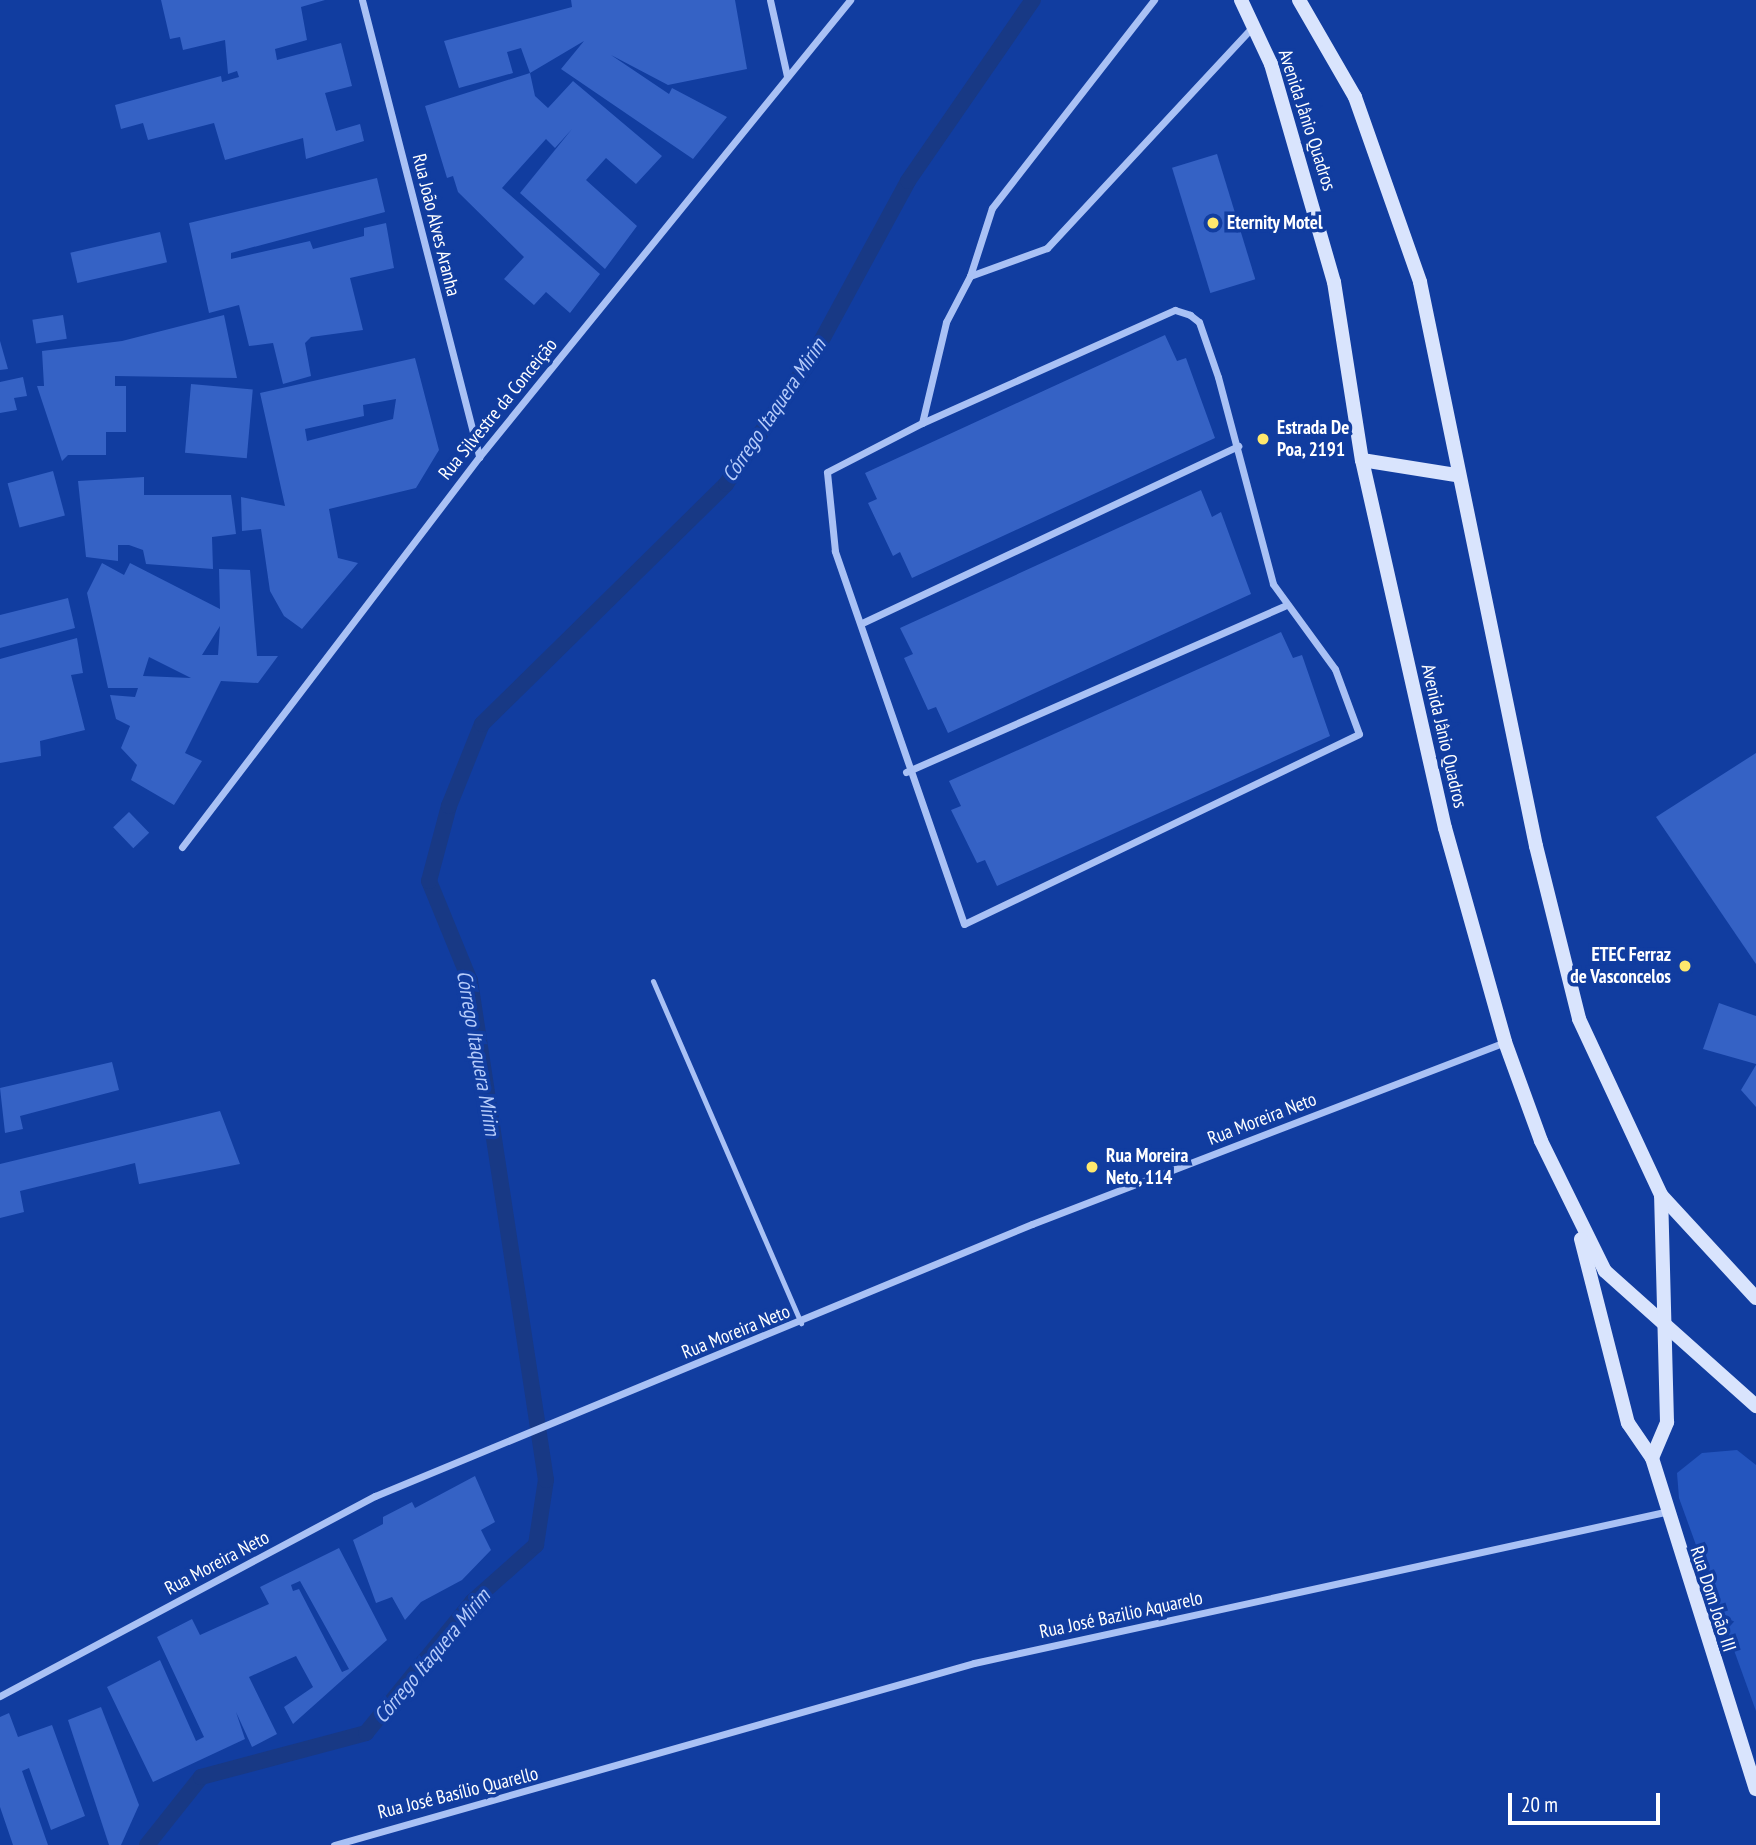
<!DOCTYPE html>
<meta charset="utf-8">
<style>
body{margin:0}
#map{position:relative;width:1756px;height:1845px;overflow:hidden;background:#113da0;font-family:"PT Sans Narrow",sans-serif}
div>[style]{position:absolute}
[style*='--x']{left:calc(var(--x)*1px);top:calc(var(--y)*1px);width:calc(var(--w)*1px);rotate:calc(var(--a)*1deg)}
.green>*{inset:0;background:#2455be}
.stream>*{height:16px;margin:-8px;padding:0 8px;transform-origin:8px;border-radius:8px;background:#183985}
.building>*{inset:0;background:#3562c5;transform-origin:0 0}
.lane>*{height:5px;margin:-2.5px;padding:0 2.5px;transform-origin:2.5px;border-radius:2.5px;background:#a9c1f5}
.street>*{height:7px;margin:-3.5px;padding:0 3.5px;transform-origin:3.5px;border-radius:3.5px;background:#a9c1f5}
.secondary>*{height:14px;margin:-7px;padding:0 7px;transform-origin:7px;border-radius:7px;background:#d9e4fd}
.dots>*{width:19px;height:19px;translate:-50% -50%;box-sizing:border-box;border:4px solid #113da0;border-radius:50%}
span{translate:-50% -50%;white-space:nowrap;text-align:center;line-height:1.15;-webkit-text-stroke:7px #113da0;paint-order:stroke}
.street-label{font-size:19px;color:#fff}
.poi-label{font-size:19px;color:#fff;font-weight:700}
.left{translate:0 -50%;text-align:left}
.right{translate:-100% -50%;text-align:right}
.water-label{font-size:21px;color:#b6ccfb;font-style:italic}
.scale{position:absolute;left:1508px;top:1793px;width:152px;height:32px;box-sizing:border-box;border:4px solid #fff;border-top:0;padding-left:9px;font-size:21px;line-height:24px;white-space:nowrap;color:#fff;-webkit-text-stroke:5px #113da0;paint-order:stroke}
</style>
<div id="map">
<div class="green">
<i style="clip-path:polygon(1737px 1450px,1756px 1465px,1756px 1711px,1679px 1498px,1677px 1473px,1702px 1453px)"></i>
</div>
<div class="stream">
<i style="--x:147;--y:1845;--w:87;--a:-51.5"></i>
<i style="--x:201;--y:1777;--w:171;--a:-14.9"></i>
<i style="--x:366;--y:1733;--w:169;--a:-51"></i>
<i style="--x:472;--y:1602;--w:86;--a:-41.7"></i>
<i style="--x:536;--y:1545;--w:66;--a:-81.3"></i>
<i style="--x:546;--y:1480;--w:505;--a:-98.66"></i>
<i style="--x:470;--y:981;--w:108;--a:-112.3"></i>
<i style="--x:429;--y:881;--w:78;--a:-75.1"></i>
<i style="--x:449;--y:806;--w:88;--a:-68.1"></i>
<i style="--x:482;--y:724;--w:342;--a:-44.5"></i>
<i style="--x:726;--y:484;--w:153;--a:-55.7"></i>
<i style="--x:812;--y:358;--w:201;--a:-61.5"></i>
<i style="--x:908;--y:181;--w:220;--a:-55.4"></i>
</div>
<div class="building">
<i style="clip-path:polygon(161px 0,325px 0,301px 7px,307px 40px,275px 49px,277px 60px,341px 43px,352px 86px,325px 93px,336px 131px,360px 124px,364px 141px,306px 159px,303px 138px,225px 160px,214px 123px,148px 140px,143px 123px,121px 129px,115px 105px,221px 76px,222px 82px,239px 77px,237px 71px,228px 74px,225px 40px,183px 50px,180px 37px,170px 39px)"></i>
<i style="clip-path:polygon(571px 0,735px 0,747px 69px,668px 85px,611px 55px,669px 94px,672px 88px,727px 117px,693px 159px,561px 69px,584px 41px,530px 73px,521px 48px,507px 52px,513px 73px,459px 88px,444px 41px,572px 7px)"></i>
<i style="clip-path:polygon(530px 73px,535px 96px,548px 108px,573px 81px,662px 156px,636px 184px,606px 158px,586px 180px,637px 226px,605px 269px,520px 193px,572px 129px,555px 148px,546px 139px,502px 188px,600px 274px,570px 313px,546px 292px,534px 305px,504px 279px,524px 257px,458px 192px,453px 176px,447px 178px,425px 106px)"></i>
<i style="left:1217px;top:154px;width:131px;height:47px;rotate:73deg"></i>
<i style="clip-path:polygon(377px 178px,385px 212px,231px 253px,231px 259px,310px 241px,313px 249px,364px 236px,364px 228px,386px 223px,394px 268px,350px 278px,363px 330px,311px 337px,305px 343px,311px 376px,283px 384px,273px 343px,249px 346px,239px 305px,209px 313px,189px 223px)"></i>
<i style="left:160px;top:232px;width:31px;height:92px;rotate:77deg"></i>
<i style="left:63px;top:315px;width:24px;height:31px;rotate:81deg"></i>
<i style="clip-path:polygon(224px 315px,237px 378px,115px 376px,115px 386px,126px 386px,126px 432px,106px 432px,106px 455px,68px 455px,62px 461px,37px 386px,44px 386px,42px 351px,122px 341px)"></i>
<i style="clip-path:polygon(1165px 335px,1177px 361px,1186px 358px,1215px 438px,912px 578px,900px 552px,893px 556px,868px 503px,877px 499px,865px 473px)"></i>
<i style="clip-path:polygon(0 341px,8px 369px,0 370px)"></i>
<i style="clip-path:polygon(evenodd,415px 358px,439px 450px,416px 488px,329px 509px,338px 558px,358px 563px,302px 629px,284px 616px,270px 591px,261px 529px,242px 531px,241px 497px,285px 506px,260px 393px,415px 358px,396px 399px,393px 419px,307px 441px,305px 429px,364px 416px,363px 405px,396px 399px)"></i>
<i style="clip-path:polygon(23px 377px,27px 396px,14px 398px,17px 410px,0 413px,0 382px)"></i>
<i style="left:191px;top:384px;width:62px;height:69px;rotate:5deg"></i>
<i style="left:53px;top:471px;width:46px;height:47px;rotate:75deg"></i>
<i style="clip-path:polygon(144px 477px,144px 495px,231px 495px,236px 534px,212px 537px,213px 569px,146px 564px,143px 550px,129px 545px,118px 545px,118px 561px,86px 557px,78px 481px)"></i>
<i style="clip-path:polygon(1201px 490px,1212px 517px,1221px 512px,1251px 594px,948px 733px,936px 707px,928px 710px,904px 658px,913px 654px,900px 628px)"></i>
<i style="clip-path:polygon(evenodd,102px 563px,124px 575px,130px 563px,220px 609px,219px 569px,250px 570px,257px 656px,278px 656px,258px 683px,221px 681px,185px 753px,202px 761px,174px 805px,131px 780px,137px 765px,121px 748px,130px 726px,116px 719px,110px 695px,135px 697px,138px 688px,108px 688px,87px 593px,102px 563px,220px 626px,218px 655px,202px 655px,220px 626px,102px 563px,149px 657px,191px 678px,143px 676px,149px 657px)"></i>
<i style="clip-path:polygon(68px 598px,75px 628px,0 648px,0 615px)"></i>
<i style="clip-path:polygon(1281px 632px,1293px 658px,1302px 655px,1330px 736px,997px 886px,985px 860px,977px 863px,951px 810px,961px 806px,949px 781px)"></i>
<i style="clip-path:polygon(77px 638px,83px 673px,71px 675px,85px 730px,40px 741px,41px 756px,0 763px,0 659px)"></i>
<i style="clip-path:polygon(1756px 753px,1756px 964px,1656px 817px)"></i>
<i style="left:129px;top:812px;width:29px;height:22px;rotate:46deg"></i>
<i style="clip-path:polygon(1719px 1003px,1756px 1016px,1756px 1064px,1703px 1049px)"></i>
<i style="clip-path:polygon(112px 1062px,119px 1090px,20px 1116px,23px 1129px,5px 1133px,0 1088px)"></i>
<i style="clip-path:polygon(1756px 1065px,1756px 1107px,1741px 1090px)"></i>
<i style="clip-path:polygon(220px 1111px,240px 1164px,139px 1184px,135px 1163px,20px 1191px,24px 1212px,0 1218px,0 1164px)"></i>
<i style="clip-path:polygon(475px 1476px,495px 1522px,481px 1530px,491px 1550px,462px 1580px,421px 1602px,405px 1620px,392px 1597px,376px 1603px,353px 1540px,383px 1524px,383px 1517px,412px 1502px,415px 1508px)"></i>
<i style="clip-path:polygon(evenodd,339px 1548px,387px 1640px,293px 1724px,284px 1707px,313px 1687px,296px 1656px,249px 1677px,277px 1734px,252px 1747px,236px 1712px,245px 1739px,153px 1782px,107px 1687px,160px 1660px,196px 1741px,204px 1737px,157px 1637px,192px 1619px,200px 1635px,269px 1604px,260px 1587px,339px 1548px,300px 1581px,349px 1669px,342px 1672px,299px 1589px,293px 1591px,291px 1585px,300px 1581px)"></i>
<i style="clip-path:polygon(101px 1707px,139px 1805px,121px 1845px,109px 1845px,68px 1720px)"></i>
<i style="clip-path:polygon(9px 1713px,18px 1737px,52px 1725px,85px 1816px,51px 1830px,29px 1768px,22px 1771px,48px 1845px,13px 1845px,0 1807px,0 1717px)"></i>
</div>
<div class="lane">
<i style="--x:653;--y:981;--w:373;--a:66.6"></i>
</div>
<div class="street">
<i style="--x:362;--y:0;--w:472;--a:75.6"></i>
<i style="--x:770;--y:0;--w:78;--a:77.4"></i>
<i style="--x:970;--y:276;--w:82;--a:-20"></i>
<i style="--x:1047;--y:248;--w:303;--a:-47.1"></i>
<i style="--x:922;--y:423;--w:277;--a:-24.1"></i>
<i style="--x:1175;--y:310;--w:16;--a:18"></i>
<i style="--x:1190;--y:315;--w:11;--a:38"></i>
<i style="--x:1199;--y:322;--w:58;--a:70.9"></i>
<i style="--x:1218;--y:377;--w:214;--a:75.1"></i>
<i style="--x:1273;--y:584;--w:105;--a:53.9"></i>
<i style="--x:1335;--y:669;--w:69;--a:69.7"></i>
<i style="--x:1359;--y:734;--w:438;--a:154.3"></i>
<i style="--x:964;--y:924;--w:395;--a:-109.1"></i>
<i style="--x:835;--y:551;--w:79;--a:-95.8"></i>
<i style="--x:827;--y:472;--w:107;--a:-27.3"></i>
<i style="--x:922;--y:423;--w:104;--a:-76.6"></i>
<i style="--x:946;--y:322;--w:52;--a:-62.4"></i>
<i style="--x:970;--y:276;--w:71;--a:-72.1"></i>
<i style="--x:992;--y:208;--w:264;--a:-52.1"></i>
<i style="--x:862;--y:623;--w:416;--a:-25.2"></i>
<i style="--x:906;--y:772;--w:413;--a:-23.7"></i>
<i style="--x:182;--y:847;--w:490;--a:-52.7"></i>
<i style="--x:479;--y:457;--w:589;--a:-50.93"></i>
<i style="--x:0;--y:1696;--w:425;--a:-28.1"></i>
<i style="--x:375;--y:1496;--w:711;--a:-22.49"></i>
<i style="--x:1032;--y:1224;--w:507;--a:-21.05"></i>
<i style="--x:334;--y:1845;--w:665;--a:-15.87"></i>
<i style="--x:974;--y:1663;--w:707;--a:-12.33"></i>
</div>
<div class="secondary">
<i style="--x:1241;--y:0;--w:71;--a:64.9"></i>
<i style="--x:1271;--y:64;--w:227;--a:73.9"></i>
<i style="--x:1334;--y:282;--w:180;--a:81.1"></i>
<i style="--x:1362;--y:460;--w:377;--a:77.3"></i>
<i style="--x:1445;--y:828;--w:222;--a:74.3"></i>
<i style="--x:1505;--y:1042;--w:105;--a:70"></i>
<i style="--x:1541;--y:1141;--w:145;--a:63.8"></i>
<i style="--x:1605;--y:1271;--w:203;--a:41.8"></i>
<i style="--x:1299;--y:0;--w:112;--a:60"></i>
<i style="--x:1355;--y:97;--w:196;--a:70.6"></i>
<i style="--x:1420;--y:282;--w:576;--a:78.38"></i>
<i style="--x:1536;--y:846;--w:178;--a:76"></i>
<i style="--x:1579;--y:1019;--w:194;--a:65"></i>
<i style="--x:1661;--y:1195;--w:140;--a:47.3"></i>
<i style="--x:1362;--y:460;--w:95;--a:9.1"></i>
<i style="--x:1581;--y:1239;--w:190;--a:75.7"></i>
<i style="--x:1628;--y:1423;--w:42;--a:55.6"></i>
<i style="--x:1652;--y:1458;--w:347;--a:72.6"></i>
<i style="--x:1652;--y:1458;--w:39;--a:-67"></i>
<i style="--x:1667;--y:1422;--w:227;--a:-91.5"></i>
</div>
<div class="dots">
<i style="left:1213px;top:223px;background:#ffe86d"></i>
<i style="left:1263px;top:439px;background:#ffe86d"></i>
<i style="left:1685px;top:966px;background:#ffe86d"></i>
<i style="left:1092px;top:1167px;background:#ffe86d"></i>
</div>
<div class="street-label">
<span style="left:1307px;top:120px;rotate:72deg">Avenida Jânio Quadros</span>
<span style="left:436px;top:225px;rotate:76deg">Rua João Alves Aranha</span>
<span style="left:498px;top:409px;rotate:-51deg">Rua Silvestre da Conceição</span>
<span style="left:1444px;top:736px;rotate:77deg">Avenida Jânio Quadros</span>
<span style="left:1262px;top:1119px;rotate:-21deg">Rua Moreira Neto</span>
<span style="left:736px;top:1332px;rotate:-22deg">Rua Moreira Neto</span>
<span style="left:217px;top:1563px;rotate:-28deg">Rua Moreira Neto</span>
<span style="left:1713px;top:1599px;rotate:72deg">Rua Dom João III</span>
<span style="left:1121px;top:1615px;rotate:-12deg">Rua José Bazilio Aquarelo</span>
<span style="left:458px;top:1793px;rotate:-14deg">Rua José Basílio Quarello</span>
</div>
<div class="poi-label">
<span class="left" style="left:1227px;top:223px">Eternity Motel</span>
<span class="left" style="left:1277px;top:439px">Estrada De<br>Poa, 2191</span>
<span class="right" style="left:1671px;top:966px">ETEC Ferraz<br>de Vasconcelos</span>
<span class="left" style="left:1106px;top:1167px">Rua Moreira<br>Neto, 114</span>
</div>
<div class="water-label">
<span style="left:774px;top:410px;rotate:-56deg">Córrego Itaquera Mirim</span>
<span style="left:478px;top:1053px;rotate:80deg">Córrego Itaquera Mirim</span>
<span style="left:432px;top:1656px;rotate:-50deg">Córrego Itaquera Mirim</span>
</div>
<div class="scale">20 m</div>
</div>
